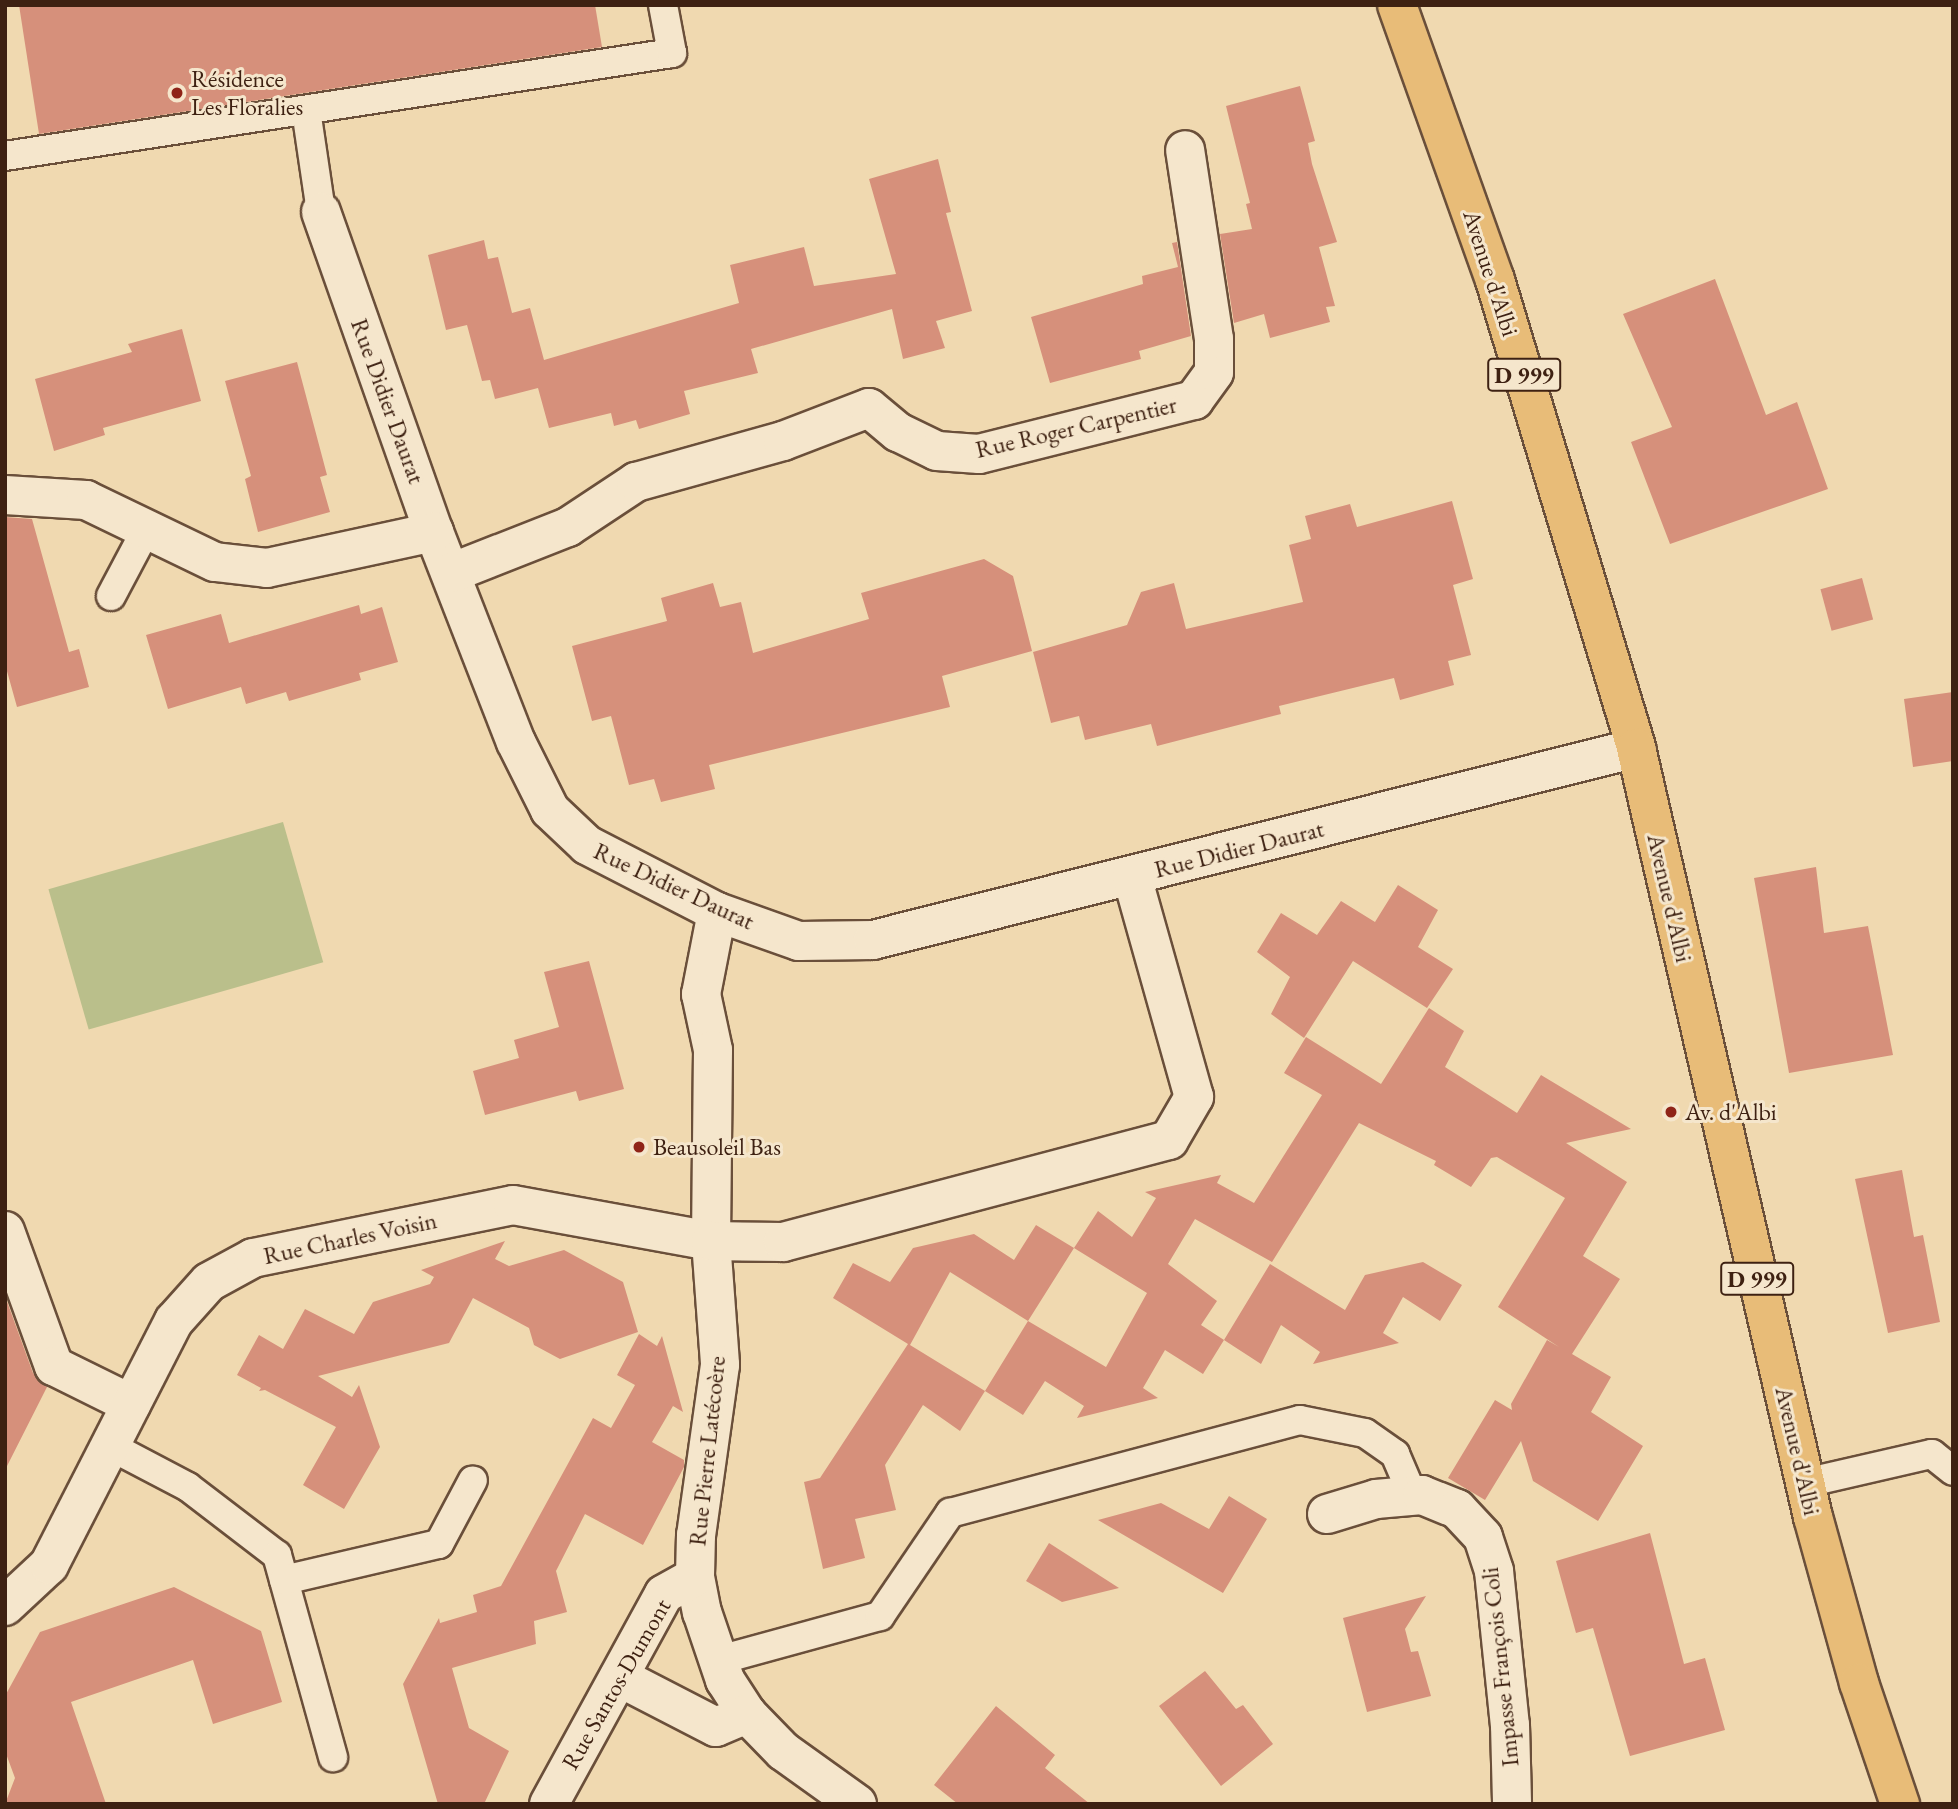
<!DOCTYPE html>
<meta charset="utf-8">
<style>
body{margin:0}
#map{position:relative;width:1958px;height:1809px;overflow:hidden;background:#f0d9b0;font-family:"EB Garamond",serif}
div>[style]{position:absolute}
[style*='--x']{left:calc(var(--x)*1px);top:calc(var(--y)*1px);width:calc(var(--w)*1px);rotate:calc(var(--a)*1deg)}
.green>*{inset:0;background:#babf8b;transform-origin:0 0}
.building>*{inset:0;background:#d6907b;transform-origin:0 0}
.roads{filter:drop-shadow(2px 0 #6a4f3a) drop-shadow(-2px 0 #6a4f3a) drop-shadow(0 2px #6a4f3a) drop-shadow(0 -2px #6a4f3a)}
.lane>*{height:28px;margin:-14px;padding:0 14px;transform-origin:14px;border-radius:14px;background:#f5e6cc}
.street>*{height:38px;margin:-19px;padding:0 19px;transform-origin:19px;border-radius:19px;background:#f5e6cc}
.primary>*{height:38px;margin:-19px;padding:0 19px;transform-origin:19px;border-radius:19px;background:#e8bc78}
.dots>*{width:19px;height:19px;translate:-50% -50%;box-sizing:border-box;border:4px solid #f5e6cc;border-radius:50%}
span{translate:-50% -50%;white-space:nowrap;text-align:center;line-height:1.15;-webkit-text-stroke:6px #f5e6cc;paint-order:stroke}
.shield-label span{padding:2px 5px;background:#f5e6cc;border:2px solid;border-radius:5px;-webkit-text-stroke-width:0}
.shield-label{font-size:23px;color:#3e2112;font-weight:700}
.poi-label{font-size:24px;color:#3e2112}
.left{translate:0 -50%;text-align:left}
.street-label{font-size:24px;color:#3e2112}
.frame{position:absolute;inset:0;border:7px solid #3e2112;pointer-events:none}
</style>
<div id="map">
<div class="green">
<i style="left:283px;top:822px;width:146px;height:244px;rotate:74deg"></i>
</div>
<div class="building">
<i style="clip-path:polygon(19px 5px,595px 5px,602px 47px,39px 134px)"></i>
<i style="clip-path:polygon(1300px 86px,1315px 141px,1308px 143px,1312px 164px,1337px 242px,1319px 247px,1335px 306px,1326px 307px,1330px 322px,1270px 338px,1264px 314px,1234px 323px,1220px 234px,1252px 229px,1246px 204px,1250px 203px,1226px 106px)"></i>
<i style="clip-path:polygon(938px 159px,951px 212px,946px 213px,972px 311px,936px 321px,945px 348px,903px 359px,892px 309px,751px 349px,758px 373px,684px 391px,690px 414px,639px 429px,636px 420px,614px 426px,611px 413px,549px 428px,538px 388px,495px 399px,490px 380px,482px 381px,467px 325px,446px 330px,428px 255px,484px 240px,488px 259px,498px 257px,512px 313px,530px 308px,544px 360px,739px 303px,730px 265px,804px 247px,814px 286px,896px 274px,869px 179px)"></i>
<i style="clip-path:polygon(1177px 242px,1191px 336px,1139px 351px,1141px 359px,1050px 383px,1031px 317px,1143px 284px,1142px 276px,1178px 267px,1172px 243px)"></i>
<i style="clip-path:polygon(1715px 279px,1766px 415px,1797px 402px,1828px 489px,1670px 544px,1631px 442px,1672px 427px,1623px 314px)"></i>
<i style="clip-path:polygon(182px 329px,201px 401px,103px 428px,105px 435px,54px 451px,35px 379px,132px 352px,128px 344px)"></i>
<i style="clip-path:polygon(297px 362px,327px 475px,320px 477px,330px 512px,258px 532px,245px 479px,251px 476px,225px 381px)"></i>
<i style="clip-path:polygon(1452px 501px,1473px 579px,1453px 585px,1471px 655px,1448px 661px,1454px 685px,1400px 700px,1394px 678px,1279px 706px,1281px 714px,1157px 746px,1151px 724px,1085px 740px,1079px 716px,1051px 723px,1033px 652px,1127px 625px,1141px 592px,1174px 583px,1186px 629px,1303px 602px,1289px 545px,1311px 539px,1305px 516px,1350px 504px,1357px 527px)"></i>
<i style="clip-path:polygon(5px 517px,32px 519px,69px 652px,79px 649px,89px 687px,17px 707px,5px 664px)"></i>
<i style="clip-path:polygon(984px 559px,1013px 576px,1032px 651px,942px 676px,950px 707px,709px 765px,715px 789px,661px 802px,654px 779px,629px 785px,611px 716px,592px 721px,572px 646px,667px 621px,661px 598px,713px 583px,720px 607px,741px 602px,753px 653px,869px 619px,861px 593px)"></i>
<i style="left:1862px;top:578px;width:43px;height:43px;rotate:75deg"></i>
<i style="clip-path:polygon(359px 605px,361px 614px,382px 607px,398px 662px,359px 673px,361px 680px,289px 701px,286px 692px,246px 704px,241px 687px,168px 709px,146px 635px,221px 614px,229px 643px)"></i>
<i style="clip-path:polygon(1953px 692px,1953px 761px,1913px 767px,1904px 699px)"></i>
<i style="clip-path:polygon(1816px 867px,1824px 933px,1868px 926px,1893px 1055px,1789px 1073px,1754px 878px)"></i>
<i style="clip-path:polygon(1398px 885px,1438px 910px,1418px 947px,1453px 969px,1427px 1008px,1353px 961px,1304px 1038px,1271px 1014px,1290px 977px,1257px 952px,1281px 913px,1317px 935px,1341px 901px,1375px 922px)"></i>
<i style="clip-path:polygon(589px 961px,624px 1089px,579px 1101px,576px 1091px,485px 1115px,473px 1071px,519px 1058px,514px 1040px,559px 1027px,544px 972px)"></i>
<i style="clip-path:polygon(1429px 1008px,1464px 1031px,1445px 1067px,1517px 1113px,1541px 1075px,1631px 1129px,1566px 1143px,1627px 1182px,1583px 1256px,1620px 1279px,1572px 1354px,1611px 1377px,1591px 1412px,1643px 1446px,1598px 1521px,1533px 1481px,1521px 1441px,1485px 1500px,1448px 1478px,1495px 1400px,1512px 1410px,1511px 1404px,1547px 1340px,1559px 1347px,1498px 1307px,1565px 1198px,1497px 1157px,1491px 1158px,1471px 1187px,1434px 1165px,1436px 1161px,1359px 1123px,1272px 1262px,1195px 1219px,1168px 1264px,1217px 1301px,1201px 1325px,1224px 1340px,1203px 1374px,1165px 1350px,1143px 1388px,1158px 1398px,1077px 1418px,1084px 1406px,1045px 1381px,1023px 1415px,985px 1391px,1028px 1321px,1106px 1367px,1147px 1293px,1074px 1248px,1098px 1211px,1132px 1237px,1156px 1198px,1145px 1192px,1221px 1175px,1217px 1183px,1254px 1203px,1322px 1095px,1284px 1073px,1306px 1037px,1381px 1084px)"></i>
<i style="clip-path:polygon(1902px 1170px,1914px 1237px,1923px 1235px,1940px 1322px,1888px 1333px,1855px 1179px)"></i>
<i style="clip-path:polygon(1036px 1225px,1074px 1248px,1028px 1321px,950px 1272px,910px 1345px,985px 1391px,960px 1431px,923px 1405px,885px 1465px,896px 1510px,855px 1519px,865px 1558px,823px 1569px,804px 1482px,820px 1478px,908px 1344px,833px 1298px,853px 1263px,890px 1282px,913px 1248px,974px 1234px,1014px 1260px)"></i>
<i style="clip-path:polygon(505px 1241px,495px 1259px,509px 1266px,564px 1250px,623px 1282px,638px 1332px,560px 1359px,534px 1345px,529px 1328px,473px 1298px,449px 1343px,318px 1376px,352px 1397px,359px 1385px,380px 1447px,344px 1509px,303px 1485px,336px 1427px,265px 1390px,259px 1391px,261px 1388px,237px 1375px,259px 1335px,283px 1349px,305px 1309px,354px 1334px,373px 1302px,430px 1284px,434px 1277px,421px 1270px)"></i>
<i style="clip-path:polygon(1423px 1262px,1462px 1285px,1440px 1321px,1403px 1297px,1383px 1333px,1399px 1343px,1313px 1364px,1320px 1352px,1281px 1325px,1261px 1364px,1224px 1340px,1270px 1264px,1345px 1310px,1365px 1275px)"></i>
<i style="clip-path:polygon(5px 1296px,33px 1373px,47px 1387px,5px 1470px)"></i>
<i style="clip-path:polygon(639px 1334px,657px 1346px,662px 1336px,683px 1412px,673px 1406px,652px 1442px,684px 1460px,684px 1467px,643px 1545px,585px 1514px,556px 1571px,567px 1612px,534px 1621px,536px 1644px,452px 1668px,469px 1728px,509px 1751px,484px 1804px,438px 1804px,403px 1684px,439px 1618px,440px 1623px,477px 1612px,473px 1595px,501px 1586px,593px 1418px,611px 1428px,635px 1385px,617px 1375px)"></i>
<i style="clip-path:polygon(1229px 1496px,1267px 1519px,1223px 1593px,1098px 1520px,1161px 1503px,1209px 1529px)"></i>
<i style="clip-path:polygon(1650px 1533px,1684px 1664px,1705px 1658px,1725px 1730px,1630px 1756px,1593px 1628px,1576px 1633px,1556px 1561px)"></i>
<i style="clip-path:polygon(1049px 1543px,1119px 1588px,1062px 1602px,1026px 1581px)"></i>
<i style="clip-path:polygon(174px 1587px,261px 1631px,282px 1702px,213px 1724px,193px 1660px,71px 1702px,106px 1804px,5px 1804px,15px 1778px,5px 1751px,5px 1696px,40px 1632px)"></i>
<i style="clip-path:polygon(1426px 1596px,1405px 1629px,1411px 1652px,1418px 1651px,1431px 1696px,1367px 1712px,1343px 1618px)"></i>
<i style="clip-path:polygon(1205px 1671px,1236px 1709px,1243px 1705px,1273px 1744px,1221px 1786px,1159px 1706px)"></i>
<i style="clip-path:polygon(996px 1706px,1055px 1755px,1045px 1768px,1090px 1804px,958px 1804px,934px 1785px)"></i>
</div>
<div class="roads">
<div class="lane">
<i style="--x:306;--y:110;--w:103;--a:81.6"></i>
<i style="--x:5;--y:156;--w:675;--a:-8.78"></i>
<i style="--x:672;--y:53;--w:49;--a:-100.6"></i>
<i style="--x:111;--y:596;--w:77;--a:-62.1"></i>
<i style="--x:110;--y:1446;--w:88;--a:27.7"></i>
<i style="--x:188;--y:1487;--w:112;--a:37.4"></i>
<i style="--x:277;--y:1555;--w:210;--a:74.5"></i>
<i style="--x:1805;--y:1483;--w:130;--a:-12.9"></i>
<i style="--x:1932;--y:1454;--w:27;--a:39"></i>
<i style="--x:284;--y:1580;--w:159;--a:-13.1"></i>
<i style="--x:439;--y:1544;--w:72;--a:-62"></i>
<i style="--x:719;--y:1660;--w:167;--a:-15.3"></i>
<i style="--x:880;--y:1616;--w:125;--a:-55.8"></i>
<i style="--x:950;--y:1513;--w:362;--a:-14.9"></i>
<i style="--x:1300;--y:1420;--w:66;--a:11.3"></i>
<i style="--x:1365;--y:1433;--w:37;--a:35"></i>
<i style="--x:1395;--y:1454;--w:46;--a:66.8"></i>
</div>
<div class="street">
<i style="--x:321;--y:212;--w:339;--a:70.6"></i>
<i style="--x:434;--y:532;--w:225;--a:68.7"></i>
<i style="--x:516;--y:742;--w:76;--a:63.4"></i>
<i style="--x:550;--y:810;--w:51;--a:43.4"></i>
<i style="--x:587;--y:845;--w:146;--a:27.3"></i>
<i style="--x:717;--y:912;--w:87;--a:19.5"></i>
<i style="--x:799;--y:941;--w:74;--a:-0.8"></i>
<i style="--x:873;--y:940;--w:787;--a:-14.12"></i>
<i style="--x:5;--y:495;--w:81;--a:3.5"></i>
<i style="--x:86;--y:500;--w:143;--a:25.7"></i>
<i style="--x:215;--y:562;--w:52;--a:6.6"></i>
<i style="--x:267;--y:568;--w:171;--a:-12.2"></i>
<i style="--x:451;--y:573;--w:126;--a:-21.5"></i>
<i style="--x:568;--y:527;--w:82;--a:-33.5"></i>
<i style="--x:636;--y:482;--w:153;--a:-15.6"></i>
<i style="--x:783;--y:441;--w:92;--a:-21"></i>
<i style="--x:869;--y:408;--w:38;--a:40"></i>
<i style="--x:898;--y:432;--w:43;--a:26"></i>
<i style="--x:937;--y:451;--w:42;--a:4.1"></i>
<i style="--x:979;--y:454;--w:222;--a:-14.1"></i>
<i style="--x:1194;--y:400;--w:34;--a:-54"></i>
<i style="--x:1214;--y:372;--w:33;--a:-90"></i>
<i style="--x:1214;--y:339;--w:191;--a:-98.7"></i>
<i style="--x:717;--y:912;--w:84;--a:101"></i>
<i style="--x:701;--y:994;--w:57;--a:77.9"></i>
<i style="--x:713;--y:1050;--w:191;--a:90.6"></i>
<i style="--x:711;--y:1241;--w:124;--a:85.8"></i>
<i style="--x:720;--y:1365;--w:172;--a:98"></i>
<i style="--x:696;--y:1535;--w:42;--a:91.4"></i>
<i style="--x:695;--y:1577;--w:36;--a:79"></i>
<i style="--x:702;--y:1612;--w:72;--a:71.3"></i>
<i style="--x:725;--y:1680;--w:40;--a:57.1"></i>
<i style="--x:747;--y:1714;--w:52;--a:45.8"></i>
<i style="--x:783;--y:1751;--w:91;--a:35.6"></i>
<i style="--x:5;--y:1231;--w:144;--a:70.1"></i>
<i style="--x:54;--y:1366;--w:86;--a:26.3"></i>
<i style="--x:1327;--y:1514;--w:51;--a:-17"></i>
<i style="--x:1376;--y:1499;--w:46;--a:-5"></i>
<i style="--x:1422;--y:1495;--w:38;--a:22"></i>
<i style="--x:1457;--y:1509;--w:38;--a:47"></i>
<i style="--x:1483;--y:1537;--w:36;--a:72"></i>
<i style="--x:1494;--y:1571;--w:155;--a:84.1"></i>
<i style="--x:1510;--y:1725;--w:79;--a:88.5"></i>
<i style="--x:5;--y:1606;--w:60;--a:-43"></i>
<i style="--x:49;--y:1565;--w:274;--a:-62.9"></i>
<i style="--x:174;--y:1321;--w:52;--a:-48.1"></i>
<i style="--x:209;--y:1282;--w:50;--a:-28.6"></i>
<i style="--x:253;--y:1258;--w:265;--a:-11.5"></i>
<i style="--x:513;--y:1205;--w:201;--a:10.3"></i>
<i style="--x:711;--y:1241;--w:72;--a:0.8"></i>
<i style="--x:783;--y:1242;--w:399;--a:-14.8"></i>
<i style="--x:1169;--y:1140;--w:50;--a:-59.8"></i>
<i style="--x:1194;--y:1097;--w:230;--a:-105.7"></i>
<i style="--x:619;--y:1677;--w:109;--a:27.3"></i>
<i style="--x:716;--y:1727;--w:34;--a:-23"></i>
<i style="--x:549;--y:1804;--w:239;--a:-61.3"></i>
<i style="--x:664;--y:1594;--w:35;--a:-29"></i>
</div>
<div class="primary">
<i style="--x:1397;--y:5;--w:292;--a:70.4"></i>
<i style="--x:1495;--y:280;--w:489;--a:73.2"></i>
<i style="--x:1636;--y:748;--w:789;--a:77.04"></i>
<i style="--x:1813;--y:1517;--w:172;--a:74.5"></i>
<i style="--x:1859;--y:1683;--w:128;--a:71.3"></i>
</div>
</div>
<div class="dots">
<i style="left:177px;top:93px;background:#8f2418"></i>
<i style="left:1671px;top:1112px;background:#8f2418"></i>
<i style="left:639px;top:1147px;background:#8f2418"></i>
</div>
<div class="shield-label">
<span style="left:1524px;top:375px">D 999</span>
<span style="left:1757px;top:1279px">D 999</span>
</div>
<div class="poi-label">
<span class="left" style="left:191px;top:93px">Résidence<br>Les Floralies</span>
<span class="left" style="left:1685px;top:1112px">Av. d'Albi</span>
<span class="left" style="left:653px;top:1147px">Beausoleil Bas</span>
</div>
<div class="street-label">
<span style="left:1491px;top:273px;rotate:72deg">Avenue d'Albi</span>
<span style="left:388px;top:401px;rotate:70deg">Rue Didier Daurat</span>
<span style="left:1076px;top:427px;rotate:-13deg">Rue Roger Carpentier</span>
<span style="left:1239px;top:849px;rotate:-14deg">Rue Didier Daurat</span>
<span style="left:674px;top:886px;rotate:25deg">Rue Didier Daurat</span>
<span style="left:1670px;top:898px;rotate:77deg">Avenue d'Albi</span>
<span style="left:350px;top:1238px;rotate:-12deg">Rue Charles Voisin</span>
<span style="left:707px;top:1451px;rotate:-84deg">Rue Pierre Latécoère</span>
<span style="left:1798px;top:1451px;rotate:77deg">Avenue d'Albi</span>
<span style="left:1500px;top:1667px;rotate:-96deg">Impasse François Coli</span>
<span style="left:616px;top:1684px;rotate:-60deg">Rue Santos-Dumont</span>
</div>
<div class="frame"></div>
</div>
